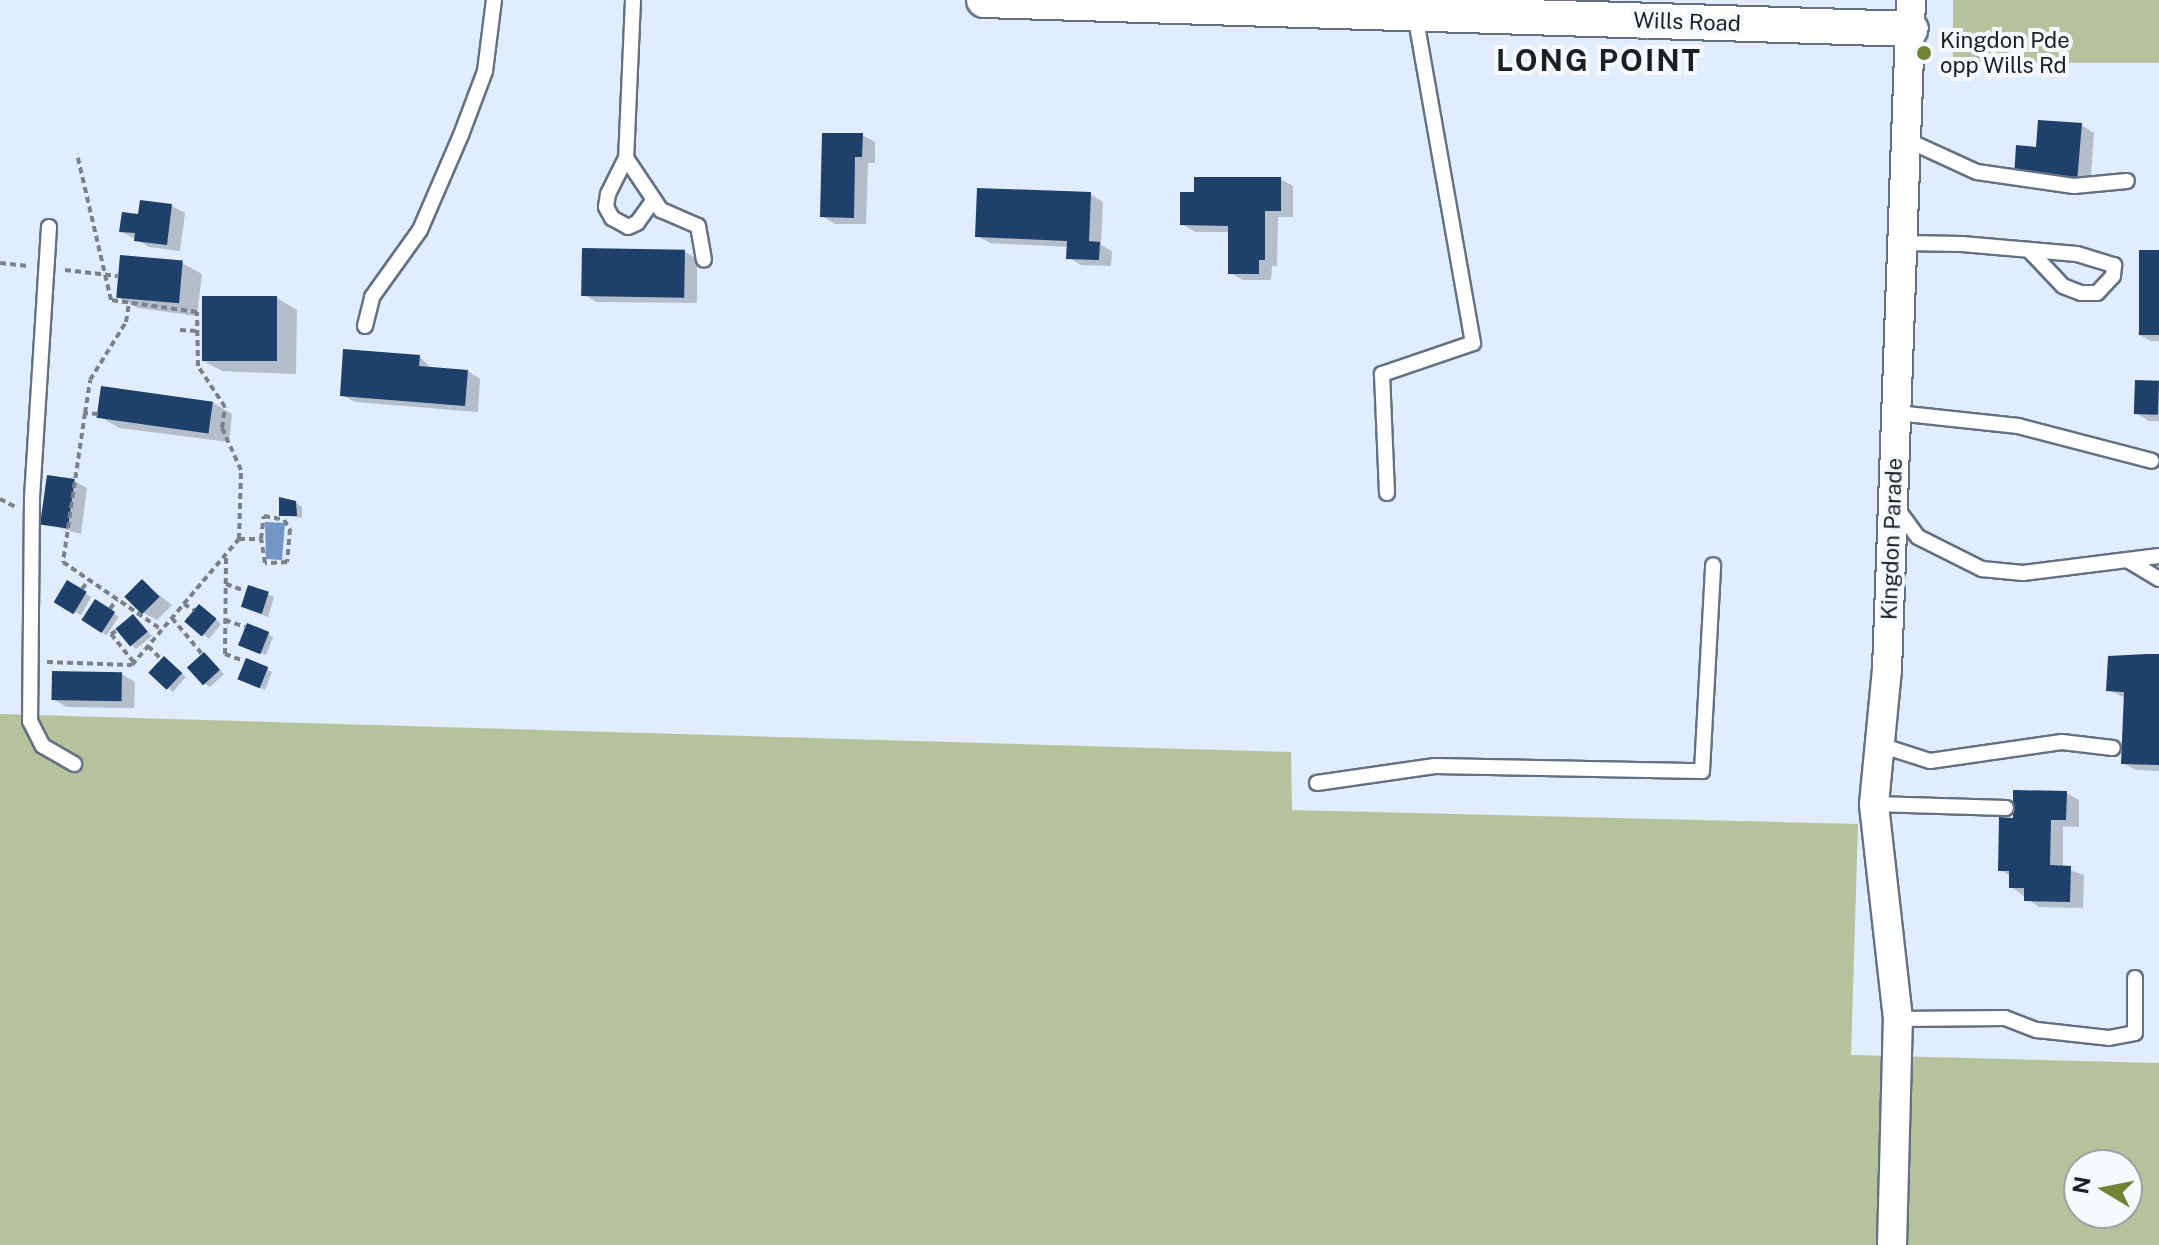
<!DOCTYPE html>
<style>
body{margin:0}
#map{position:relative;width:2159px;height:1245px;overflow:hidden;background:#e1edfd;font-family:"Public Sans",sans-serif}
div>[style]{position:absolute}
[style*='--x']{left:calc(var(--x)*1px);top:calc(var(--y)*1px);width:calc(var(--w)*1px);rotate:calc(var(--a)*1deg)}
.green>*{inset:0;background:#b5c29b;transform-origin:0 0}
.water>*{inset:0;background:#7297c7}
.shadow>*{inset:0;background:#0003;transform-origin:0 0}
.building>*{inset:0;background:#1e406a;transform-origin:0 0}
.path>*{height:4px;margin-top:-2px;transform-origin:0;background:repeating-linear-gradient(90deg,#79818c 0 6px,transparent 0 10px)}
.roads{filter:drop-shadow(2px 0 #647182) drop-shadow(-2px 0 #647182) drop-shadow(0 2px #647182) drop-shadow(0 -2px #647182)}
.service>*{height:14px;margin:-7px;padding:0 7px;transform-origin:7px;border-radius:7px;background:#fff}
.minor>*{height:28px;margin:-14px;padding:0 14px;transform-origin:14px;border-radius:14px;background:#fff}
.tertiary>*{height:34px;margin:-17px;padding:0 17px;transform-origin:17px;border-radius:17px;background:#fff}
.dots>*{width:22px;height:22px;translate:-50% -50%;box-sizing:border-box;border:4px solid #f6f9fd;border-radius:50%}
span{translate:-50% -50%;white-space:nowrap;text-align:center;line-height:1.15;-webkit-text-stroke:8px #f6f9fd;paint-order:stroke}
.street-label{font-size:22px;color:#1b2027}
.poi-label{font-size:22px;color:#1b2027}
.left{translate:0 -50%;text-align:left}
.district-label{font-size:30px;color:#1b2027;font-weight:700;letter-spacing:2px}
.north{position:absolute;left:2063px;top:1149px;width:80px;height:80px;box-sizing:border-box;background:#f6f9fd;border:2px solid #9ea2a7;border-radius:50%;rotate:280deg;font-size:22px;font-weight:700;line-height:32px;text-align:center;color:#1b2027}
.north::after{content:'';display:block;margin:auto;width:28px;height:36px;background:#6f8435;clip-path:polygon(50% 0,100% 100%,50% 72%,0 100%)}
</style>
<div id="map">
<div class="green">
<i style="left:1953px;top:0;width:206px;height:63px"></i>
<i style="clip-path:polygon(evenodd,0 714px,1291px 752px,1292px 810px,1858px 824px,1851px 1055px,2159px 1063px,2159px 1245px,0 1245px,0 714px,2079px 1165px,2127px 1165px,2127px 1213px,2079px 1213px,2079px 1165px)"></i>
</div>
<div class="water">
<i style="clip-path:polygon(265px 522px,285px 523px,282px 560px,266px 559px)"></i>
</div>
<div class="shadow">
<i style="clip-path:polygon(2081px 125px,2094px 133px,2090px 188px,2029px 183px,2038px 149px)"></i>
<i style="clip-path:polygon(862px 135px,875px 142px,875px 163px,868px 163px,866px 224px,835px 224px,822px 216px)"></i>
<i style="clip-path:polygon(1280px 179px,1293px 186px,1293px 217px,1278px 217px,1277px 266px,1272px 266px,1271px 280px,1243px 280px,1230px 273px,1230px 232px,1195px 232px,1182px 224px)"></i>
<i style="clip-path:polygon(1090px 194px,1103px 202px,1101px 245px,1112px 251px,1111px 266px,1081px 265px,1068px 257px,1069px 247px,990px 243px,977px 236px)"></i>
<i style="clip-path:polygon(172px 206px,185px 213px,180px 251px,149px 247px,121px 231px,140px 216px)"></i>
<i style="clip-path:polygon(684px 251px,697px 259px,697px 303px,596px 302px,584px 294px)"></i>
<i style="clip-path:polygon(2159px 252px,2159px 341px,2151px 341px,2138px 334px)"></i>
<i style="clip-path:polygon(182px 263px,202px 274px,197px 316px,138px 308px,118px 297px)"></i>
<i style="clip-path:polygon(277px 298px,297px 310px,296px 374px,222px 371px,202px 360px)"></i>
<i style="clip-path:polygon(420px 357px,432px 369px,468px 371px,480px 379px,478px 412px,355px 402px,342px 395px)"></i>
<i style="clip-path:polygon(2159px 383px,2159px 421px,2149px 421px,2136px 413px)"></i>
<i style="clip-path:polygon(212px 402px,232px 414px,229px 442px,119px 428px,99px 416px)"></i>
<i style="clip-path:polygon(74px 481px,87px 488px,81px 534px,43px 523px)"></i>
<i style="clip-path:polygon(296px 503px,302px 507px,302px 518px,281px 515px)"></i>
<i style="clip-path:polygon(142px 582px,172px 605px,157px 620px,144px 613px)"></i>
<i style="left:67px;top:583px;width:28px;height:21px;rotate:30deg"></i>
<i style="clip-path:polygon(249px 587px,274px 597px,268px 617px,248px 610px)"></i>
<i style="left:96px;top:602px;width:27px;height:22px;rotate:33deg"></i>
<i style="clip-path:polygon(205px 610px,221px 624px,209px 639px,204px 635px)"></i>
<i style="clip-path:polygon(133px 616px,152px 636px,136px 649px,119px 632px)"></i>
<i style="clip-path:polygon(268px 634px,273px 637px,266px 655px,246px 647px)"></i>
<i style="clip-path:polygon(205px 654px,224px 674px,210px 687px,204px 683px)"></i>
<i style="clip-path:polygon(2159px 657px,2159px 771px,2136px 770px,2123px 763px,2126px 698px,2108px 690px)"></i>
<i style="left:164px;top:658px;width:29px;height:20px;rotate:41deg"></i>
<i style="clip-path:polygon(267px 669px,272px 672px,265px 690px,245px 682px)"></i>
<i style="clip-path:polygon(122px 674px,135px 682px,134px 708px,66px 707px,53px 699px)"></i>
<i style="clip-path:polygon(2066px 793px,2079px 800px,2079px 827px,2063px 826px,2063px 868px,2084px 875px,2083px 908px,2039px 907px,2011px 887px,2011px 876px,2000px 870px,2014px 820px)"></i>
</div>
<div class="building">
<i style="clip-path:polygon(2038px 120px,2082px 123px,2077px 182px,2014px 177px,2016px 145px,2036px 147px)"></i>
<i style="clip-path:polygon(822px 133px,863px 133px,862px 157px,855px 157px,854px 218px,820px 217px)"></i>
<i style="clip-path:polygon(1194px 177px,1281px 177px,1281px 211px,1265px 211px,1265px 260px,1259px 260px,1259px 274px,1228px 274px,1228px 226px,1180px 225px,1180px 192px,1194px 192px)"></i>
<i style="clip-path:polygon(977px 188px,1091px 192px,1089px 241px,1100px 242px,1099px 260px,1066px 259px,1067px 241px,975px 237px)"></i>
<i style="clip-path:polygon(140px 200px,172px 204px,167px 245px,134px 241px,135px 233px,119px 232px,122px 212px,138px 214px)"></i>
<i style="left:582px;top:248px;width:103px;height:48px;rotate:1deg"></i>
<i style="left:2139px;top:250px;width:20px;height:85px"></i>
<i style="left:120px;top:255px;width:63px;height:43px;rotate:5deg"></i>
<i style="left:202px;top:296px;width:75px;height:65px"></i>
<i style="clip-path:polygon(343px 349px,420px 355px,419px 366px,468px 370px,465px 406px,340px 396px)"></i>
<i style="left:2135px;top:380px;width:24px;height:34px;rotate:2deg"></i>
<i style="left:101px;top:386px;width:113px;height:32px;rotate:8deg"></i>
<i style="left:47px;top:475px;width:28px;height:50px;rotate:8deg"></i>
<i style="clip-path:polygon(279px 497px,296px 501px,297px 516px,279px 516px)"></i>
<i style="left:142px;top:579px;width:25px;height:25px;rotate:45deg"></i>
<i style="left:67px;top:580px;width:23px;height:26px;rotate:31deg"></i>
<i style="left:248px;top:585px;width:22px;height:23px;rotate:18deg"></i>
<i style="left:95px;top:599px;width:24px;height:25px;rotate:33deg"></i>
<i style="left:199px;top:604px;width:23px;height:23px;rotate:40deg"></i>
<i style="left:133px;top:614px;width:23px;height:23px;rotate:50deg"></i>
<i style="left:247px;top:623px;width:24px;height:24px;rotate:22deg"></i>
<i style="left:204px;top:652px;width:24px;height:23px;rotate:48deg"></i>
<i style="clip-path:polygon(2147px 654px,2159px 654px,2159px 765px,2121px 764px,2124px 692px,2106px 691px,2108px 656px)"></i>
<i style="left:164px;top:656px;width:25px;height:23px;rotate:43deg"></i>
<i style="left:246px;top:658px;width:24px;height:23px;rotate:22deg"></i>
<i style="left:52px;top:671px;width:70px;height:29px;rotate:1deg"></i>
<i style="clip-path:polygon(2013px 790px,2067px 791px,2066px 820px,2051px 820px,2050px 865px,2071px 866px,2070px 902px,2024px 901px,2024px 888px,2009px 888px,2009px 871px,1998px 871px,1999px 817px,2013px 818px)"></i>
</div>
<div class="path">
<i style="--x:0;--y:263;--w:28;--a:6"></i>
<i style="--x:65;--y:270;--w:53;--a:6.5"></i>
<i style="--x:180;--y:330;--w:17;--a:3"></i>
<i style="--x:85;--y:413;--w:33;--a:-81"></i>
<i style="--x:90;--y:380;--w:68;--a:-58.2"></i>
<i style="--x:126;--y:322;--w:18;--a:-81"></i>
<i style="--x:98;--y:414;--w:13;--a:-176"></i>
<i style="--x:85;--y:413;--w:151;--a:98.4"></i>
<i style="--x:63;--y:562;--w:120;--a:34.5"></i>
<i style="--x:0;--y:499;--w:18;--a:27"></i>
<i style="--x:239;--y:539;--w:22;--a:0"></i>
<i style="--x:261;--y:539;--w:23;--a:-83"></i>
<i style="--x:264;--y:516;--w:20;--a:11"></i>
<i style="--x:284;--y:520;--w:11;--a:56"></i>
<i style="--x:290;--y:529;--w:33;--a:95"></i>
<i style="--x:287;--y:562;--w:22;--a:177"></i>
<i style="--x:265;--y:563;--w:24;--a:-99"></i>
<i style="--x:226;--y:558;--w:96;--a:90.6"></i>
<i style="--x:225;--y:654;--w:20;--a:20"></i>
<i style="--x:226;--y:584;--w:20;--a:20"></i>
<i style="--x:82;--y:589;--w:11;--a:-52"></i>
<i style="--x:184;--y:604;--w:12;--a:31"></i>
<i style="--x:110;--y:609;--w:12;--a:-55"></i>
<i style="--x:172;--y:618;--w:47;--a:50.2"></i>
<i style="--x:225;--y:620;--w:21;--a:19"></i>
<i style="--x:116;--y:631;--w:6;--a:149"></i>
<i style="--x:111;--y:634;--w:36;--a:51"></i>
<i style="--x:148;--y:646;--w:18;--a:45"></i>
<i style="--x:47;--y:662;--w:85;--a:2"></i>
<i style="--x:132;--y:665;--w:165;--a:-49.7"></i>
<i style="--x:239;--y:539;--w:69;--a:-88.3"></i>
<i style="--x:241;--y:470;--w:46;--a:-114.3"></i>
<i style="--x:222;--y:428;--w:21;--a:-82"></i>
<i style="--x:225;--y:407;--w:49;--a:-123.4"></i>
<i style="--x:198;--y:366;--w:54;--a:-91.1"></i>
<i style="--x:197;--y:312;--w:87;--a:-172.1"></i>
<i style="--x:111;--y:300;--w:150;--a:-103.1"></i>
</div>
<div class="roads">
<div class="service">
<i style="--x:633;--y:0;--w:158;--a:92.5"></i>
<i style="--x:626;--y:158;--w:63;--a:56.1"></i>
<i style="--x:661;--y:210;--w:40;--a:23.4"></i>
<i style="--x:698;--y:226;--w:34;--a:80"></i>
<i style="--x:1907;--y:140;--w:77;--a:24.6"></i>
<i style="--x:1977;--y:172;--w:98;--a:8.2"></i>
<i style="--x:2074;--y:186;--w:53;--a:-5.4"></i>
<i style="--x:626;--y:158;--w:40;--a:116.6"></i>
<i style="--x:608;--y:194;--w:13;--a:99"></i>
<i style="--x:606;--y:207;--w:13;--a:61"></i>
<i style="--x:612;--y:218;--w:18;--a:29"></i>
<i style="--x:628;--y:227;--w:10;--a:-24"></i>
<i style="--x:637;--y:223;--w:27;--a:-54"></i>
<i style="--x:49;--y:227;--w:272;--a:93.6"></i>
<i style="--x:32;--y:498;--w:223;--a:90.5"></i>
<i style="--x:30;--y:721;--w:28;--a:63"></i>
<i style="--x:43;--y:746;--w:36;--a:30"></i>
<i style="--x:1903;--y:243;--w:59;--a:1"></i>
<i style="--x:1962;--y:244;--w:115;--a:5"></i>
<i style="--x:2077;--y:254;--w:39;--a:17"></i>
<i style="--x:2114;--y:265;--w:11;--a:95"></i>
<i style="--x:2113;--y:276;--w:23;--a:133"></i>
<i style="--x:2097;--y:293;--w:16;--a:180"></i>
<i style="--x:2081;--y:293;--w:19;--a:-159"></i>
<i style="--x:2063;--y:286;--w:50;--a:-133.4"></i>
<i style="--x:365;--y:326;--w:30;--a:-76"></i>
<i style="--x:372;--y:297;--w:82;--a:-54.4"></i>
<i style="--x:420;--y:230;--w:103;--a:-66.7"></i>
<i style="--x:461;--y:135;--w:68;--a:-69.4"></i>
<i style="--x:485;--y:71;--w:72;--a:-82.8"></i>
<i style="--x:1897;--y:413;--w:122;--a:6.1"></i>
<i style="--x:2018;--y:426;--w:138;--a:14.6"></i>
<i style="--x:1387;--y:493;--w:119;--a:-92.4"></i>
<i style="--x:1382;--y:374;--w:96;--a:-18.8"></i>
<i style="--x:1473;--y:343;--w:334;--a:-100"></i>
<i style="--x:1896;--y:507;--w:37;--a:54"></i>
<i style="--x:1918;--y:537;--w:72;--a:26.6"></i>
<i style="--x:1982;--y:569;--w:41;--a:5.6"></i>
<i style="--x:2023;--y:573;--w:137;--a:-7.1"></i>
<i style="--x:2129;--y:561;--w:35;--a:31"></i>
<i style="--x:1880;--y:745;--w:52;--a:17.7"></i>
<i style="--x:1930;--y:761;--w:133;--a:-8.2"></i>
<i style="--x:2062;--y:742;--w:51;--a:6.7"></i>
<i style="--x:1317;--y:783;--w:119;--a:-8.2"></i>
<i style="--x:1435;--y:766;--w:267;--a:1.1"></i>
<i style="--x:1702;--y:771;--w:206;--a:-86.9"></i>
<i style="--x:1874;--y:804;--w:132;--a:1.7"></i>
<i style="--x:1898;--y:1019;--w:107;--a:-0.5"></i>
<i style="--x:2005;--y:1018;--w:34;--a:21"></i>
<i style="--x:2037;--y:1030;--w:72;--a:6.3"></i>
<i style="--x:2109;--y:1038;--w:26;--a:-11"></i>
<i style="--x:2135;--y:1033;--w:55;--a:-90"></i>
</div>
<div class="minor">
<i style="--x:1892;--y:1245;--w:226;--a:-88.5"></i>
<i style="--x:1898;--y:1019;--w:216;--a:-96.4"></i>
<i style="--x:1874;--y:804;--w:135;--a:-84.5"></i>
<i style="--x:1887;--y:670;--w:670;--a:-87.95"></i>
</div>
<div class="tertiary">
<i style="--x:984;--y:0;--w:927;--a:1.79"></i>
</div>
</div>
<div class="dots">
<i style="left:1924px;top:53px;background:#6f8435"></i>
</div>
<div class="street-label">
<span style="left:1687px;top:22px;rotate:2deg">Wills Road</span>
<span style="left:1892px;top:539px;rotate:-88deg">Kingdon Parade</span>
</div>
<div class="poi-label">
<span class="left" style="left:1940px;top:53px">Kingdon Pde<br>opp Wills Rd</span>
</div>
<div class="district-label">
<span style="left:1599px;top:60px">LONG POINT</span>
</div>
<div class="north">N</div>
</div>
